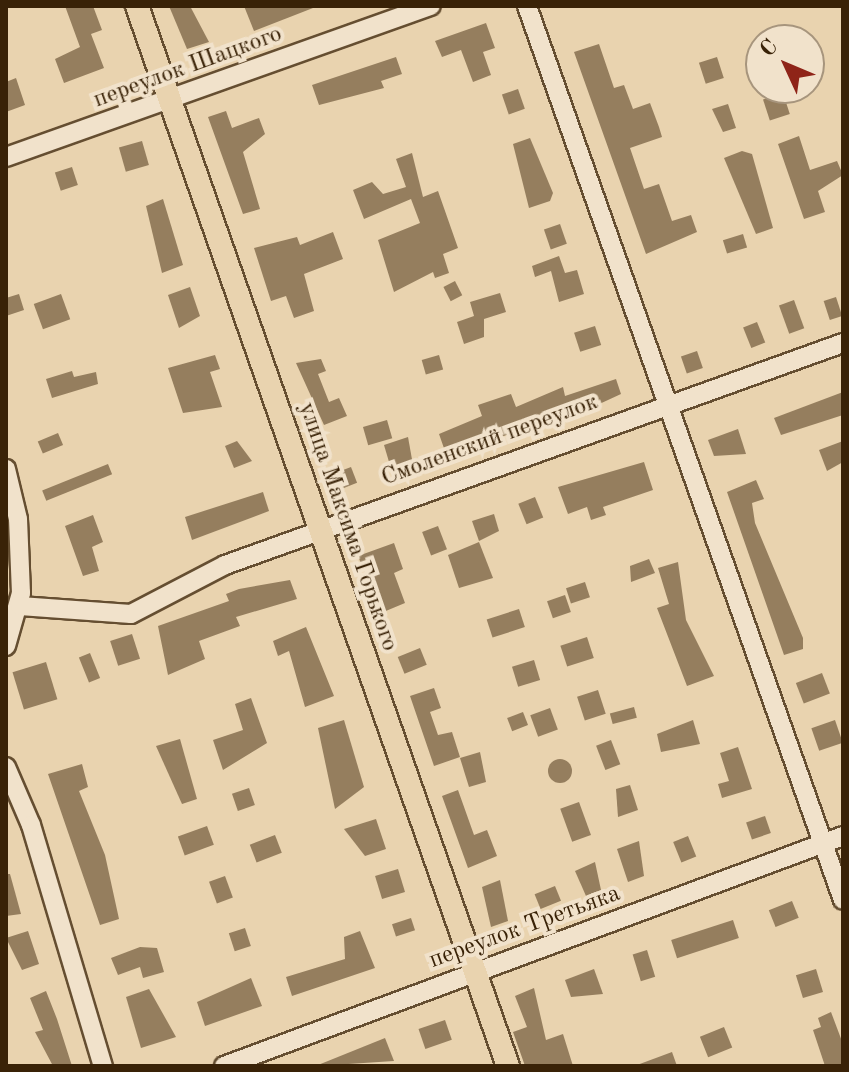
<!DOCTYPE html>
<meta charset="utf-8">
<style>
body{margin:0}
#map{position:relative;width:849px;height:1072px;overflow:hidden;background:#e9d3af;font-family:"Old Standard TT",serif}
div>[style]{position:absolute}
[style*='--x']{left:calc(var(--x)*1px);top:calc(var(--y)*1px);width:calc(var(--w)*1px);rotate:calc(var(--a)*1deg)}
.building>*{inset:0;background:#957e5e;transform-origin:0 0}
.round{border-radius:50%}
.roads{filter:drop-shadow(2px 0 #654e31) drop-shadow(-2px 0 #654e31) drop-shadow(0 2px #654e31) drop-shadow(0 -2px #654e31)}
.minor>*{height:18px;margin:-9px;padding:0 9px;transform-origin:9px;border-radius:9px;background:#f1e2cb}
.major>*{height:22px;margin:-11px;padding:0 11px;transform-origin:11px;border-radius:11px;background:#e9d3af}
span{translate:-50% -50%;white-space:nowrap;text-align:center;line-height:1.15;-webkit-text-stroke:8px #f1e2cb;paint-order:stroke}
.street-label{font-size:24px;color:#392207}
.frame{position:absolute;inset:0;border:8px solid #392207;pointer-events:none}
.north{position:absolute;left:745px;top:24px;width:80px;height:80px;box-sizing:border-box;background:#f1e2cb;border:2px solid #a7957d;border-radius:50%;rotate:314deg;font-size:22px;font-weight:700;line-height:32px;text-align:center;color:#392207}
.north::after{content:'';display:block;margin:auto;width:28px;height:36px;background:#8f2418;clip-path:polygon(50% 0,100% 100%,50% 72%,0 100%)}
</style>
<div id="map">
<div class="building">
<i style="clip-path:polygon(65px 6px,93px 6px,102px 30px,91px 34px,104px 68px,64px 83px,55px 59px,80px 47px)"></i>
<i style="clip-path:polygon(169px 6px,190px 6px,209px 42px,187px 49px)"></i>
<i style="clip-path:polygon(244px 6px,312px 6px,313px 8px,254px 31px)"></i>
<i style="clip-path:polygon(486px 23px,495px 48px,483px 52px,491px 75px,473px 82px,461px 50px,442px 57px,435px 41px)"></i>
<i style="clip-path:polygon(599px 44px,614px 88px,624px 85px,633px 109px,650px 103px,659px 127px,662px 137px,630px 148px,644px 189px,659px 184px,672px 221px,691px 215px,697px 232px,646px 254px,574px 52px)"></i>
<i style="clip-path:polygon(396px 57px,402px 74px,381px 81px,384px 88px,319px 105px,312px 85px)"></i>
<i style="left:717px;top:57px;width:22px;height:19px;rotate:72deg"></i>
<i style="clip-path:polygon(16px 78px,25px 105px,6px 112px,6px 82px)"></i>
<i style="left:518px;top:89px;width:21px;height:17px;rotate:71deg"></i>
<i style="left:783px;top:93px;width:22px;height:21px;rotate:72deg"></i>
<i style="clip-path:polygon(728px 104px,736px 128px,723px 132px,712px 109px)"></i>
<i style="clip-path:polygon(226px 111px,232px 128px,259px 118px,265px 134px,243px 152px,260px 209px,243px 214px,208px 117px)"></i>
<i style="clip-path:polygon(799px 136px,810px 170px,837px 161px,843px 175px,818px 191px,825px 212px,804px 219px,778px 144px)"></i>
<i style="clip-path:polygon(530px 138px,553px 193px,550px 201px,529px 208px,513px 144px)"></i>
<i style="left:142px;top:141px;width:25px;height:24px;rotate:74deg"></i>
<i style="clip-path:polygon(742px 151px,752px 154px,773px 228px,756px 234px,724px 158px)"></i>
<i style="clip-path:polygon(412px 153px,423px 197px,438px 191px,458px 248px,443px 254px,449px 273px,435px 278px,433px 272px,394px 292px,378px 240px,420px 223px,411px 199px,364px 219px,353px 190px,372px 182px,383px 194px,406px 187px,396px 159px)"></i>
<i style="left:72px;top:167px;width:19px;height:18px;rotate:72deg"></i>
<i style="clip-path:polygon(163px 199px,183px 265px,162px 273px,146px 206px)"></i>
<i style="left:560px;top:224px;width:21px;height:17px;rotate:71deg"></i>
<i style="clip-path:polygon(333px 232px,343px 259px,304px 274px,314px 311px,294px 318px,286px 296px,271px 301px,254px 248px,297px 237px,300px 245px)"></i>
<i style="left:743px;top:234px;width:14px;height:21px;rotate:73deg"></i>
<i style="clip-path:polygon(559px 256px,565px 273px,577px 270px,584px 294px,559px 302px,551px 271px,535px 277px,532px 266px)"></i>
<i style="left:455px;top:281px;width:16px;height:13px;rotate:63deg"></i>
<i style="clip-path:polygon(190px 287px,200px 316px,179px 328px,168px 295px)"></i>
<i style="clip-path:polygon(500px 293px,506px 312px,484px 319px,484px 337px,464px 344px,457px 322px,474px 316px,470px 302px)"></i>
<i style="clip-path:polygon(19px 294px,24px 310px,6px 316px,6px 298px)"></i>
<i style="left:61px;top:294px;width:27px;height:29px;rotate:70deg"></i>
<i style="left:836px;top:297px;width:20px;height:13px;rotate:72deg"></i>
<i style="left:794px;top:300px;width:30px;height:16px;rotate:70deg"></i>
<i style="left:757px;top:322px;width:22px;height:15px;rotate:68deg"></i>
<i style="left:595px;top:326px;width:20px;height:22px;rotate:72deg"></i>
<i style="left:697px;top:351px;width:18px;height:17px;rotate:71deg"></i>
<i style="clip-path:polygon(215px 355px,220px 369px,210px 372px,222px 407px,183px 413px,168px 368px)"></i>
<i style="left:439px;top:355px;width:15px;height:18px;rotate:74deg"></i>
<i style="clip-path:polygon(321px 359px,326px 371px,318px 374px,329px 402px,339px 398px,347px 416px,324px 425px,296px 363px)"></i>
<i style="clip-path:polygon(72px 371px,74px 377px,96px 372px,98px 384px,52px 398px,46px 379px)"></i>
<i style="clip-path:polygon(616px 379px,621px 394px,595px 406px,584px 410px,581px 403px,536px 416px,539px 425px,446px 454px,439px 434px,482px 416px,478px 405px,511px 394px,516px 407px,563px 387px,565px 396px)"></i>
<i style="clip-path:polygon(843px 392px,843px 415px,781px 435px,774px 418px)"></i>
<i style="left:387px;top:420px;width:19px;height:25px;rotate:74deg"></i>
<i style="clip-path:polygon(738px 429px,746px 454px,714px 456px,708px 440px)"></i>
<i style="left:58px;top:433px;width:13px;height:22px;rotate:67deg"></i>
<i style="clip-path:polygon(408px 437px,413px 465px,392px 472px,384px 445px)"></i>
<i style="clip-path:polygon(237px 441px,252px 461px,234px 468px,225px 446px)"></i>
<i style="clip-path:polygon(843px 441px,843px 462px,827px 471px,819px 450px)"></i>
<i style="clip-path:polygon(644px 462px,653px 490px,603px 507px,606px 515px,591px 520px,587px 507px,568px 514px,558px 487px)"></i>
<i style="left:108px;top:464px;width:11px;height:71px;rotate:68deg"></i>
<i style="left:351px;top:467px;width:17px;height:21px;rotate:69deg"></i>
<i style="clip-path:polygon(756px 480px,764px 499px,752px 503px,755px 523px,803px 638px,803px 649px,784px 655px,727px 492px)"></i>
<i style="clip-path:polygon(263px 492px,269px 511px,192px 540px,185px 517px)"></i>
<i style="left:535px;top:497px;width:22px;height:18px;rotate:68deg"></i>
<i style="clip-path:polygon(494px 514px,499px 531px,479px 541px,472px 521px)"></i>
<i style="clip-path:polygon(93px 515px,103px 542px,92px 547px,99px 571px,83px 576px,65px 526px)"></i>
<i style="left:438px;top:526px;width:25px;height:17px;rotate:69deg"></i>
<i style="clip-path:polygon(479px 542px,493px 578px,459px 588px,448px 555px)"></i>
<i style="clip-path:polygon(394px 543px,403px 569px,394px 573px,405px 603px,381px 613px,358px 556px)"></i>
<i style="clip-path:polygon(649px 559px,655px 573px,631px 582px,630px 566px)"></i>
<i style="clip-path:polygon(678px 562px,686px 620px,714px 676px,687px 686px,657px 608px,669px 604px,658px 568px)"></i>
<i style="clip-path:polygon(290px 580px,297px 599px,236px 617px,240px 626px,199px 641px,205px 659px,168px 675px,158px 626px,229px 601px,226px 594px,239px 589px)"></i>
<i style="left:585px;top:582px;width:16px;height:20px;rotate:72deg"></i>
<i style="left:565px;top:595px;width:18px;height:19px;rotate:71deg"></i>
<i style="left:519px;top:609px;width:19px;height:34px;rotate:72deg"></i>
<i style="clip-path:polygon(306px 627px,334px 696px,305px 707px,289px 651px,278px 656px,273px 641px)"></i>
<i style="left:132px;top:634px;width:26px;height:23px;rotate:72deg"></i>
<i style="left:587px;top:637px;width:22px;height:28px;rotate:72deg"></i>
<i style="left:420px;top:648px;width:18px;height:24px;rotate:68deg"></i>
<i style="left:90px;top:653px;width:27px;height:12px;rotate:68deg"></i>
<i style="left:534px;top:660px;width:21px;height:23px;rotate:73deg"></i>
<i style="left:46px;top:662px;width:39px;height:35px;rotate:73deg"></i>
<i style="left:822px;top:673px;width:22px;height:28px;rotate:69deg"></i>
<i style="clip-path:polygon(434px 688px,441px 708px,430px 712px,438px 735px,452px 732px,460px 757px,434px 766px,410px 696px)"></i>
<i style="left:598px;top:690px;width:25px;height:22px;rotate:72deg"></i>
<i style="clip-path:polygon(251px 698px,267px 743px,223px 770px,213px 740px,243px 730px,235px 704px)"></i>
<i style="left:634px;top:707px;width:11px;height:25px;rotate:75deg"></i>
<i style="left:550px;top:708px;width:23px;height:21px;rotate:70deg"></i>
<i style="left:523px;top:712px;width:14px;height:17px;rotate:69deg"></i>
<i style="clip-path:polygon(344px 720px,364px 787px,335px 809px,318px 728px)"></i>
<i style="clip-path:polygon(693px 720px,700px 744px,661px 752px,657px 734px)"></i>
<i style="left:835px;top:720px;width:24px;height:25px;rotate:71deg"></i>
<i style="clip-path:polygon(180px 739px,197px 799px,182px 804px,156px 746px)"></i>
<i style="left:611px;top:740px;width:26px;height:16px;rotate:69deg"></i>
<i style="clip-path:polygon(738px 747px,752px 789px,722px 798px,718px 784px,729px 781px,720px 753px)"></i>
<i style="clip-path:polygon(480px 752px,486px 782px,469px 787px,460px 758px)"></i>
<i class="round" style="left:548px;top:759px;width:24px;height:24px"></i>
<i style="clip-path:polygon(82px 764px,88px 787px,79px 791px,105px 855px,119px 919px,100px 925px,48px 774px)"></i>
<i style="clip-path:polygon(630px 785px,638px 810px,618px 817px,616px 789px)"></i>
<i style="left:249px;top:788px;width:18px;height:18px;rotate:71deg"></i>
<i style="clip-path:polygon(458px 790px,474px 835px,487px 830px,497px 856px,468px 868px,442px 796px)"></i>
<i style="left:579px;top:802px;width:35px;height:20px;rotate:70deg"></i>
<i style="left:765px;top:816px;width:18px;height:20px;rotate:71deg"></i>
<i style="clip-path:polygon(376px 819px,386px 849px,365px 856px,344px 829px)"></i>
<i style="left:207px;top:826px;width:20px;height:31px;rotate:70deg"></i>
<i style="left:275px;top:835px;width:19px;height:27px;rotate:69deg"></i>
<i style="left:688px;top:836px;width:22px;height:16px;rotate:68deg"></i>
<i style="clip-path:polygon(639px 841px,644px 876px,628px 882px,617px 849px)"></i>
<i style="clip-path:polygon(595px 862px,601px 890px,586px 896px,575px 871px)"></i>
<i style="left:398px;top:869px;width:24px;height:24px;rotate:73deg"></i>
<i style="clip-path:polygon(6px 874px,10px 874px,21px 914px,6px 916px)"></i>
<i style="left:225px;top:876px;width:23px;height:17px;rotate:70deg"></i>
<i style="clip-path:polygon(500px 880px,508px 921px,491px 927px,482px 887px)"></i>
<i style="left:555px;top:886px;width:16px;height:22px;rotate:68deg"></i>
<i style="left:792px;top:901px;width:18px;height:25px;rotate:68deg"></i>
<i style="left:411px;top:918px;width:13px;height:20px;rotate:72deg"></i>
<i style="left:733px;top:920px;width:19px;height:65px;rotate:72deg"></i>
<i style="left:245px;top:928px;width:19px;height:17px;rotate:72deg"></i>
<i style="clip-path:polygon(28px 931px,39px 964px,22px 970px,6px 938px)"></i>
<i style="clip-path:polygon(360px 931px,375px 968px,292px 996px,286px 977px,345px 959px,344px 937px)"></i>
<i style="clip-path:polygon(140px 947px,157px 948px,164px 972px,143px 978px,140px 967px,118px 975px,111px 958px)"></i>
<i style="left:647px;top:950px;width:28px;height:15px;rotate:73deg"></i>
<i style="clip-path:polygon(594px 969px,603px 994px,571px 997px,565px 980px)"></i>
<i style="left:816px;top:969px;width:24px;height:21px;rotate:73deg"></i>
<i style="clip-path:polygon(251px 978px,262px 1006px,205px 1026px,197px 1002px)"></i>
<i style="clip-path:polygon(534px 988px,546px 1040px,563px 1034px,573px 1066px,525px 1066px,513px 1032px,527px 1027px,515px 996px)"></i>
<i style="clip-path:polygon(149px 989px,176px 1037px,141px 1048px,126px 997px)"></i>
<i style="clip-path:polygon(46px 991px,57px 1019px,72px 1066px,53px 1066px,35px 1032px,43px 1030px,30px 998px)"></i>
<i style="clip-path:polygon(831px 1012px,843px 1044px,843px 1066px,825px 1066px,813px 1030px,821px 1027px,818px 1018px)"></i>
<i style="left:445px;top:1020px;width:21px;height:28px;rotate:71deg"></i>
<i style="left:724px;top:1027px;width:22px;height:26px;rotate:68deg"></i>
<i style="clip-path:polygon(385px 1038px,394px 1061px,318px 1066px,318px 1065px)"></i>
<i style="clip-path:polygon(672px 1052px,677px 1066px,637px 1066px,637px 1065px)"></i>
</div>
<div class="roads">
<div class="minor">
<i style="--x:527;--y:6;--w:948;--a:70.53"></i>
<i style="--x:6;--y:157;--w:451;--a:-19.6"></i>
<i style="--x:6;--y:469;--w:51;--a:76.5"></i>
<i style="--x:18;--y:519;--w:74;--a:87.7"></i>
<i style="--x:21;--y:593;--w:55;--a:105.8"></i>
<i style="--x:20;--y:606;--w:111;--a:4.1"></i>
<i style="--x:131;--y:614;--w:106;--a:-27.5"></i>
<i style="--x:225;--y:565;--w:657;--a:-19.76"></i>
<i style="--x:6;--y:767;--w:63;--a:66.7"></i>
<i style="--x:31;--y:825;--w:252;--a:73.4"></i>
<i style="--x:224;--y:1066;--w:660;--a:-20.38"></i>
</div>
<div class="major">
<i style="--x:137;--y:6;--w:1123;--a:70.71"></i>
</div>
</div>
<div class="street-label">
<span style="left:188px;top:68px;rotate:-20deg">переулок Шацкого</span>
<span style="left:490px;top:441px;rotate:-20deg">Смоленский переулок</span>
<span style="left:347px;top:527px;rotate:71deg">улица Максима Горького</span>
<span style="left:525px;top:928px;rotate:-20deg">переулок Третьяка</span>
</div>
<div class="frame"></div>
<div class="north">С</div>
</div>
